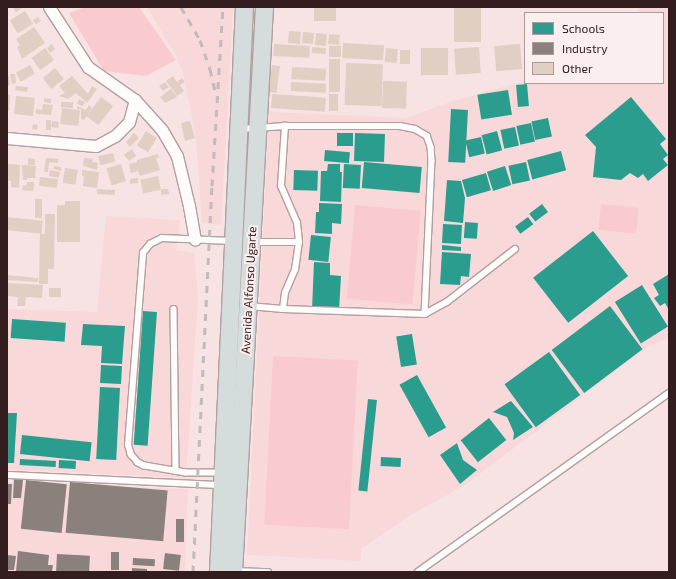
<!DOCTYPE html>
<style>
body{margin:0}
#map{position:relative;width:676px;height:579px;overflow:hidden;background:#f7e2e4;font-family:"Exo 2",sans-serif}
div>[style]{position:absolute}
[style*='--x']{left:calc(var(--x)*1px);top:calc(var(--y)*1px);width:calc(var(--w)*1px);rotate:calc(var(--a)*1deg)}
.built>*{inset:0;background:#f9d8da;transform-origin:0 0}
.green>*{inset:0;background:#facbce;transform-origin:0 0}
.schools>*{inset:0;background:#2a9d8f;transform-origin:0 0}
.industry>*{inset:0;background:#8a817c;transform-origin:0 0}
.building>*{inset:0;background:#e1cfc4;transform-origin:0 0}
.roads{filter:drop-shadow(1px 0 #b29fa0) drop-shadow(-1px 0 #b29fa0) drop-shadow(0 1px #b29fa0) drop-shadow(0 -1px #b29fa0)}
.lane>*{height:5.5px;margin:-2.75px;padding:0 2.75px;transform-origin:2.75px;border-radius:2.75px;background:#fefbfb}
.street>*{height:11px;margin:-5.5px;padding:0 5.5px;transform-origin:5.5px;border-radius:5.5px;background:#fefbfb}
.primary>*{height:17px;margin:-8.5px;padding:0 8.5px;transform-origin:8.5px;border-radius:8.5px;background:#d5dcdc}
.rail>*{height:3px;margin-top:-1.5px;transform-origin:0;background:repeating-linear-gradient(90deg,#c1bbbb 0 7px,transparent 0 14px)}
span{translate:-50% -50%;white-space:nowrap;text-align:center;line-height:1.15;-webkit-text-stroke:4px #fbeeef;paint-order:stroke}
.street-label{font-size:12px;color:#331d1f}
.frame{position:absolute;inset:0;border:8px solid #331d1f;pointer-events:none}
.legend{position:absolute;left:524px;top:12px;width:140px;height:72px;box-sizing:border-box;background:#fbeeef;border:1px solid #ab9a9c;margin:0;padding:5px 7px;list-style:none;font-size:12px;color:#331d1f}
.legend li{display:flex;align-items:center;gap:8px;height:20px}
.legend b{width:20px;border:1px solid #ab9a9c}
</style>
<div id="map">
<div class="built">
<i style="clip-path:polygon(147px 7px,233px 7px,221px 225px,202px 223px,196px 138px,184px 76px,176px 56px)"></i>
<i style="clip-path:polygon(639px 7px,669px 7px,669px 338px,649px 346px,465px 485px,409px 516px,361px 549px,361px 561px,247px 555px,269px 112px,406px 118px,450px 102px,525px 81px,525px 83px,663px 83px,663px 13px,637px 13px)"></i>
<i style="clip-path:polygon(106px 216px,180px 220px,176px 250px,194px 253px,198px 297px,186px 478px,7px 469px,7px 309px,97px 312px)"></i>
<i style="left:7px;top:483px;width:181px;height:89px;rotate:2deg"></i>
</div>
<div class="green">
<i style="clip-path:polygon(86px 7px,139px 7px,176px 60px,146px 76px,104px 71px,69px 13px)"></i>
<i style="left:601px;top:204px;width:38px;height:26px;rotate:6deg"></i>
<i style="left:355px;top:205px;width:66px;height:94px;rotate:5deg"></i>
<i style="left:273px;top:356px;width:85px;height:169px;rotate:3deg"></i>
</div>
<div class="schools">
<i style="left:527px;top:84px;width:22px;height:11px;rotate:85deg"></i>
<i style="left:508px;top:90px;width:25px;height:31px;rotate:81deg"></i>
<i style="clip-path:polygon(631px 97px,666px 139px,660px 144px,668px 155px,663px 159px,668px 165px,648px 181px,643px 174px,638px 178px,630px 173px,621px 180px,593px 177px,596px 147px,585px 135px)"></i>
<i style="left:451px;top:109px;width:17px;height:53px;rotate:3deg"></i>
<i style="left:548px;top:118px;width:19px;height:17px;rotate:78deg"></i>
<i style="left:531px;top:123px;width:19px;height:15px;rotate:78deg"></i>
<i style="left:515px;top:127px;width:19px;height:15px;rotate:78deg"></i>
<i style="left:497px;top:131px;width:20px;height:16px;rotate:75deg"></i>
<i style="left:337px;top:133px;width:16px;height:13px"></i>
<i style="left:355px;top:133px;width:30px;height:28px;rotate:2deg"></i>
<i style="left:481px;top:137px;width:17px;height:16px;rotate:77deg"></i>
<i style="left:325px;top:150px;width:25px;height:11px;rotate:5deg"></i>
<i style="left:561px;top:151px;width:20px;height:35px;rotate:75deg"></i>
<i style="left:364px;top:162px;width:58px;height:26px;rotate:5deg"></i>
<i style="left:526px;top:162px;width:19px;height:18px;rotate:78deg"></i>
<i style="clip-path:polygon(328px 164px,340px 164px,340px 172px,342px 172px,341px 202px,320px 201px,321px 171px,327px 171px)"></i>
<i style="left:344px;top:164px;width:17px;height:24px;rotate:3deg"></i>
<i style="left:505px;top:166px;width:20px;height:19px;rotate:72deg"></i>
<i style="left:294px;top:170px;width:24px;height:20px;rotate:2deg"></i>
<i style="left:486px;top:173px;width:18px;height:25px;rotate:74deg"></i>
<i style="clip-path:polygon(447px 180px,461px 181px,465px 198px,463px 223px,444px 221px)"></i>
<i style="clip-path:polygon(319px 203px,342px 204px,341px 224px,332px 223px,332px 234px,315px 233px,316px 212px,319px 212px)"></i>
<i style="left:542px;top:204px;width:10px;height:16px;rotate:53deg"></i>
<i style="left:528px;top:217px;width:9px;height:16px;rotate:54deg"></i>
<i style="left:465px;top:222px;width:13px;height:16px;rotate:4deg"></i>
<i style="left:443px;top:224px;width:19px;height:19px;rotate:3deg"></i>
<i style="left:593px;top:231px;width:57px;height:76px;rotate:52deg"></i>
<i style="left:311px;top:235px;width:20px;height:25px;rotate:6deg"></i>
<i style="clip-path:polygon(442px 245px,461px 247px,461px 251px,442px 250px)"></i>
<i style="clip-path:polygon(442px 252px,471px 254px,469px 277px,461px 276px,460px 285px,440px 284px)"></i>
<i style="clip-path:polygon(314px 262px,330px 263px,330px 275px,341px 276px,339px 311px,312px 310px)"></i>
<i style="clip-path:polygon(669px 274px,669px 310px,665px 303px,660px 306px,654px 298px,659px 295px,653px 284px)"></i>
<i style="left:642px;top:285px;width:49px;height:32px;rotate:58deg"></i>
<i style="left:610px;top:306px;width:54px;height:73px;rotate:53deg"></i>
<i style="left:143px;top:311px;width:14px;height:134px;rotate:4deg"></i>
<i style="left:12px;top:319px;width:54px;height:19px;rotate:4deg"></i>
<i style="clip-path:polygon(83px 324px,125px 326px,122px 364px,101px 363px,102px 346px,81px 345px)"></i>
<i style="left:412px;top:334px;width:31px;height:16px;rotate:81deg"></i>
<i style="left:549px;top:352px;width:53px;height:55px;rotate:54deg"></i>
<i style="left:101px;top:365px;width:21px;height:18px;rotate:3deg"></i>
<i style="left:417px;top:375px;width:60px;height:20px;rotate:61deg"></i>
<i style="left:100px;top:387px;width:20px;height:72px;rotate:3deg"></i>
<i style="left:368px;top:399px;width:9px;height:92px;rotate:6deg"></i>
<i style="clip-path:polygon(511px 401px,533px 427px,513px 440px,514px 433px,507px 417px,493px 412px)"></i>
<i style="clip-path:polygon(7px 413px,17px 413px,14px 463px,7px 463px)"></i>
<i style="left:489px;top:418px;width:28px;height:36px;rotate:52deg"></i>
<i style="left:22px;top:435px;width:70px;height:19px;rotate:6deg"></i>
<i style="clip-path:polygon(457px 443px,463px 460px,477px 470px,460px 484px,440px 455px)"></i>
<i style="left:381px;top:457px;width:20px;height:9px;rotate:3deg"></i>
<i style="left:20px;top:459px;width:36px;height:6px;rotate:3deg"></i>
<i style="left:59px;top:460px;width:17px;height:8px;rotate:3deg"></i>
</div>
<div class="industry">
<i style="clip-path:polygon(14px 479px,23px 480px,21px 498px,13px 498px)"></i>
<i style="left:26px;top:480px;width:41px;height:49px;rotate:6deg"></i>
<i style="left:70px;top:482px;width:98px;height:51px;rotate:5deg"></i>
<i style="clip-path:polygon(7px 484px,12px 484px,11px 504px,7px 504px)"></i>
<i style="left:176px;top:519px;width:8px;height:23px"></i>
<i style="clip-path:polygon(18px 551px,49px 555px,48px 565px,53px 565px,52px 572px,16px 571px)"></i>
<i style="left:111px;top:552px;width:8px;height:18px"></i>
<i style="left:165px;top:553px;width:16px;height:16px;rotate:7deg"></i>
<i style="left:57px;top:554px;width:33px;height:18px;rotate:3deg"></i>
<i style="clip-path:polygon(7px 555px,16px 556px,14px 570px,7px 570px)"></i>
<i style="left:133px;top:558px;width:22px;height:7px;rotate:3deg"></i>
<i style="clip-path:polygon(132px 568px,147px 569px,147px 572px,132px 572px)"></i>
</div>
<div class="building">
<i style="clip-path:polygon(12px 7px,24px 7px,16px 12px)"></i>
<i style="left:314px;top:7px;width:22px;height:14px"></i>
<i style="left:454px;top:7px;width:27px;height:35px"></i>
<i style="left:25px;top:11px;width:15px;height:18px;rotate:58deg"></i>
<i style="clip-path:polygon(38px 17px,41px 21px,36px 24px,33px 20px)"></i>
<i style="clip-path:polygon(34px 27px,45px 43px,22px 59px,17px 47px,20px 45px,16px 39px)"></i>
<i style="left:289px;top:31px;width:12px;height:12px;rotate:5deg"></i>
<i style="left:303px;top:32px;width:11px;height:11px;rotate:5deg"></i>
<i style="left:316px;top:33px;width:11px;height:12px;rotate:5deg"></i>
<i style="left:329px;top:34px;width:11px;height:10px;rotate:5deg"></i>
<i style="left:343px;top:43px;width:41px;height:15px;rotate:3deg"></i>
<i style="clip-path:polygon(52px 44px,55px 49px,50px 53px,47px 48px)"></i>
<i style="left:274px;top:44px;width:36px;height:12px;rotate:3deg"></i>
<i style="left:520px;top:44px;width:25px;height:26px;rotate:85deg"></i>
<i style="left:329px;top:46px;width:12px;height:11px"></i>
<i style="left:312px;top:47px;width:14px;height:6px;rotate:4deg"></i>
<i style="left:479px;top:47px;width:26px;height:25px;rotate:86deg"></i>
<i style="left:45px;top:48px;width:15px;height:17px;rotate:53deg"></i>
<i style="left:386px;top:48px;width:12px;height:14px;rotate:5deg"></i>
<i style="left:448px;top:48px;width:27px;height:27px;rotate:90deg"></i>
<i style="left:400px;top:50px;width:10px;height:14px"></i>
<i style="left:329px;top:59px;width:11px;height:33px"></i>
<i style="left:346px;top:63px;width:37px;height:42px;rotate:2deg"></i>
<i style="left:30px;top:65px;width:10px;height:16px;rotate:61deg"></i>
<i style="left:272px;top:65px;width:8px;height:27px;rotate:7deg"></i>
<i style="left:292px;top:67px;width:34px;height:12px;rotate:3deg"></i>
<i style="left:55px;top:68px;width:14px;height:16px;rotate:51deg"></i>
<i style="clip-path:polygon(10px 74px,15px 74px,16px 83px,12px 84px)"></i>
<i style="clip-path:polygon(7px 76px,9px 76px,10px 85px,7px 85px)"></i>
<i style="clip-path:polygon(72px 76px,88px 94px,92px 86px,97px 89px,87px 103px,76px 93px,68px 99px,59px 96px,65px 93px,59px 86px)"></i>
<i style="clip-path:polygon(173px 76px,177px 82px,182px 78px,185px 82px,180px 85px,184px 91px,177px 96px,166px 81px)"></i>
<i style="left:383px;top:81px;width:24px;height:27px;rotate:2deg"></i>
<i style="clip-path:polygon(165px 82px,169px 87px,163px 91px,159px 86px)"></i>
<i style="left:291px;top:82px;width:35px;height:9px;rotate:3deg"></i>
<i style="clip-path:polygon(16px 86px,28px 87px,27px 92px,15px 90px)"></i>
<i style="clip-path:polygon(171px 89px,177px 97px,165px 103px,160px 97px)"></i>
<i style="clip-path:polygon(7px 94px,10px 95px,9px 111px,7px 111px)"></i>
<i style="left:272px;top:94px;width:54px;height:14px;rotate:4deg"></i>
<i style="left:329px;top:94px;width:9px;height:17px"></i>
<i style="left:16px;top:96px;width:19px;height:18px;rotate:6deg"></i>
<i style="left:101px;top:97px;width:15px;height:24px;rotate:37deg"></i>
<i style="clip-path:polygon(44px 98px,51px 99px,51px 103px,44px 102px)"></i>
<i style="clip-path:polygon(79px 99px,85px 102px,83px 106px,77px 104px)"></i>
<i style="clip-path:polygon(61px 102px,73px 102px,73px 108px,61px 107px)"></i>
<i style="clip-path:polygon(43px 104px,53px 105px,51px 115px,36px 114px,36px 109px,42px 110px)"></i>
<i style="clip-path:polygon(89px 105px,92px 108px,84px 120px,81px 119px,81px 109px,77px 109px,77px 106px,86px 110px)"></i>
<i style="left:62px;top:108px;width:18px;height:16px;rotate:6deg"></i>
<i style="left:46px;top:120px;width:5px;height:10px"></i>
<i style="left:52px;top:121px;width:7px;height:6px;rotate:8deg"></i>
<i style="clip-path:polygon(190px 121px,195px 138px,185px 141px,181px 123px)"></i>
<i style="left:33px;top:124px;width:5px;height:5px;rotate:11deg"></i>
<i style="left:146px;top:131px;width:13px;height:17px;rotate:32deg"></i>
<i style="clip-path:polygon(134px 133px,139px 138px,130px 147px,126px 142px)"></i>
<i style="clip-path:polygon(132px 149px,136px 156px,129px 161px,124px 155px)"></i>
<i style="left:113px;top:153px;width:9px;height:15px;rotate:77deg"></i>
<i style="clip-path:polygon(158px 154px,159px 158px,156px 158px,160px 170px,140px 176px,138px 171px,131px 173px,129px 164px,137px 162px,137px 160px)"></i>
<i style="clip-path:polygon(28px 158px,35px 159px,35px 165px,28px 165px)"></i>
<i style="clip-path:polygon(46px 158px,58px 159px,58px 163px,49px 162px,48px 172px,44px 172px)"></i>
<i style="clip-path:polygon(84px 158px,93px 159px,92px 162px,98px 163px,97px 170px,83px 166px)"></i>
<i style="clip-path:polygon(7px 164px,20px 165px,19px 188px,11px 187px,11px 181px,7px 180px)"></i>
<i style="left:121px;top:164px;width:18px;height:15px;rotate:74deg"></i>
<i style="clip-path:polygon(22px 165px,36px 166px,35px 178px,27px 178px,27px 180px,23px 180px)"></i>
<i style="clip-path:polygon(54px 166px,61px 167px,61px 171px,54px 169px)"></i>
<i style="left:65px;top:168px;width:13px;height:15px;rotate:9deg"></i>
<i style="left:50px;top:170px;width:10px;height:6px;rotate:11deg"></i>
<i style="clip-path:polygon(82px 170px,99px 172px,97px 188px,83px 186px,84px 176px,82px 176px)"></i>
<i style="left:158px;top:176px;width:14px;height:18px;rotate:78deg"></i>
<i style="left:40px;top:177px;width:18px;height:9px;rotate:6deg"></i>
<i style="clip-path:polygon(138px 178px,138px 183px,130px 184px,130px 179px)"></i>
<i style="clip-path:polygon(27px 182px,34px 182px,33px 191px,22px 190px,23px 185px,26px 186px)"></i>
<i style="left:97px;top:189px;width:18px;height:5px;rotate:3deg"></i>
<i style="clip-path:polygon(161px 189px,168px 189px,169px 194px,161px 195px)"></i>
<i style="left:35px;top:199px;width:7px;height:19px"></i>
<i style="clip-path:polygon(65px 201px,80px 201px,80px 242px,57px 242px,57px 205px,65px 205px)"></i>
<i style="clip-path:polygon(45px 214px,55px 214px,54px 269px,48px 269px,48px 284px,39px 284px,40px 234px,45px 234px)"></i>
<i style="left:7px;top:217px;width:36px;height:13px;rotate:6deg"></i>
<i style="clip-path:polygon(7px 275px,38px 278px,38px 282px,7px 280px)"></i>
<i style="clip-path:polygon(7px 283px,43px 285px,42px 298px,26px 297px,25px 306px,17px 306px,18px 297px,7px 296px)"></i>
<i style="left:49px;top:288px;width:12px;height:9px"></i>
</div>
<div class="roads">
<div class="lane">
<i style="--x:241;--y:129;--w:44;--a:-3.9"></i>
<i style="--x:285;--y:126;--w:115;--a:0"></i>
<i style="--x:400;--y:126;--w:15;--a:11"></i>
<i style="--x:415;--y:129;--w:14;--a:30"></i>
<i style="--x:427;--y:136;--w:12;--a:70"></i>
<i style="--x:431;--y:147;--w:13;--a:86"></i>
<i style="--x:432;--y:160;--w:154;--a:92.6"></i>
<i style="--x:254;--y:242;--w:45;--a:0"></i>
<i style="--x:249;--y:306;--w:34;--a:5"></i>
<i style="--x:283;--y:309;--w:142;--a:2"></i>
<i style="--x:425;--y:314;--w:25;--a:-29"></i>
<i style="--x:447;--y:302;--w:86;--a:-37.9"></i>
<i style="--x:174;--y:309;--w:162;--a:89.3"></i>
<i style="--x:283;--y:309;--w:16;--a:-83"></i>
<i style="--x:285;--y:293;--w:25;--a:-67"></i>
<i style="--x:295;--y:270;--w:28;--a:-82"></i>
<i style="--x:299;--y:242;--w:19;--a:-96"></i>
<i style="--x:297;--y:223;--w:40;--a:-113.4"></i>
<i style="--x:281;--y:186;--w:60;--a:-86.2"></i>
<i style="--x:220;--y:473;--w:34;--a:180"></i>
<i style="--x:186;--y:473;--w:43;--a:-170.5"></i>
<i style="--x:144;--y:466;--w:7;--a:-153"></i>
<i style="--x:138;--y:463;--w:11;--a:-131"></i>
<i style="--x:131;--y:455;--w:10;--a:-107"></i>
<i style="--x:128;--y:445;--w:193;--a:-85.5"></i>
<i style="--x:143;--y:253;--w:11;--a:-52"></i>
<i style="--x:150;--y:244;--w:13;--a:-27"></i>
<i style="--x:162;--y:238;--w:69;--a:2.5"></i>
<i style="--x:7;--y:475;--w:213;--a:2.7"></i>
<i style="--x:234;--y:571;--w:34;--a:2"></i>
<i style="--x:418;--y:572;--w:308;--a:-35.5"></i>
</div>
<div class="street">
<i style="--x:49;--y:7;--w:72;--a:57"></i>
<i style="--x:88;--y:67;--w:57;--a:35.1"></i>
<i style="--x:135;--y:100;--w:40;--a:48"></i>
<i style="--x:162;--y:130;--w:30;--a:60"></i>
<i style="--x:177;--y:156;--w:51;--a:76.5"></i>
<i style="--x:189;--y:206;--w:34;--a:80"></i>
<i style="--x:7;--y:138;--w:89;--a:5.1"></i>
<i style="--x:96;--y:146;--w:21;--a:-28"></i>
<i style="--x:115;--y:136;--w:20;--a:-45"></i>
<i style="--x:129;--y:122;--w:23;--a:-75"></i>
</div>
<div class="primary">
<i style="--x:218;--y:572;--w:566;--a:-87.37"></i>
<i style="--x:233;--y:572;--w:566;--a:-86.86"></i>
</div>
</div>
<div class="rail">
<i style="--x:181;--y:7;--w:38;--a:60"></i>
<i style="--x:200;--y:40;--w:31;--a:71"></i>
<i style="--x:210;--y:69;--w:22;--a:77"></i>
<i style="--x:193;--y:572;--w:386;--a:-87.2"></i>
<i style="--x:212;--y:186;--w:179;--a:-86.5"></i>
</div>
<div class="street-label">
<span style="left:249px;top:290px;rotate:-87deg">Avenida Alfonso Ugarte</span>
</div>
<div class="frame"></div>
<ul class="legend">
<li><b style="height:11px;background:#2a9d8f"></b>Schools</li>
<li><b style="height:11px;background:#8a817c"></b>Industry</li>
<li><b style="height:11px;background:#e1cfc4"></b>Other</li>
</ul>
</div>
